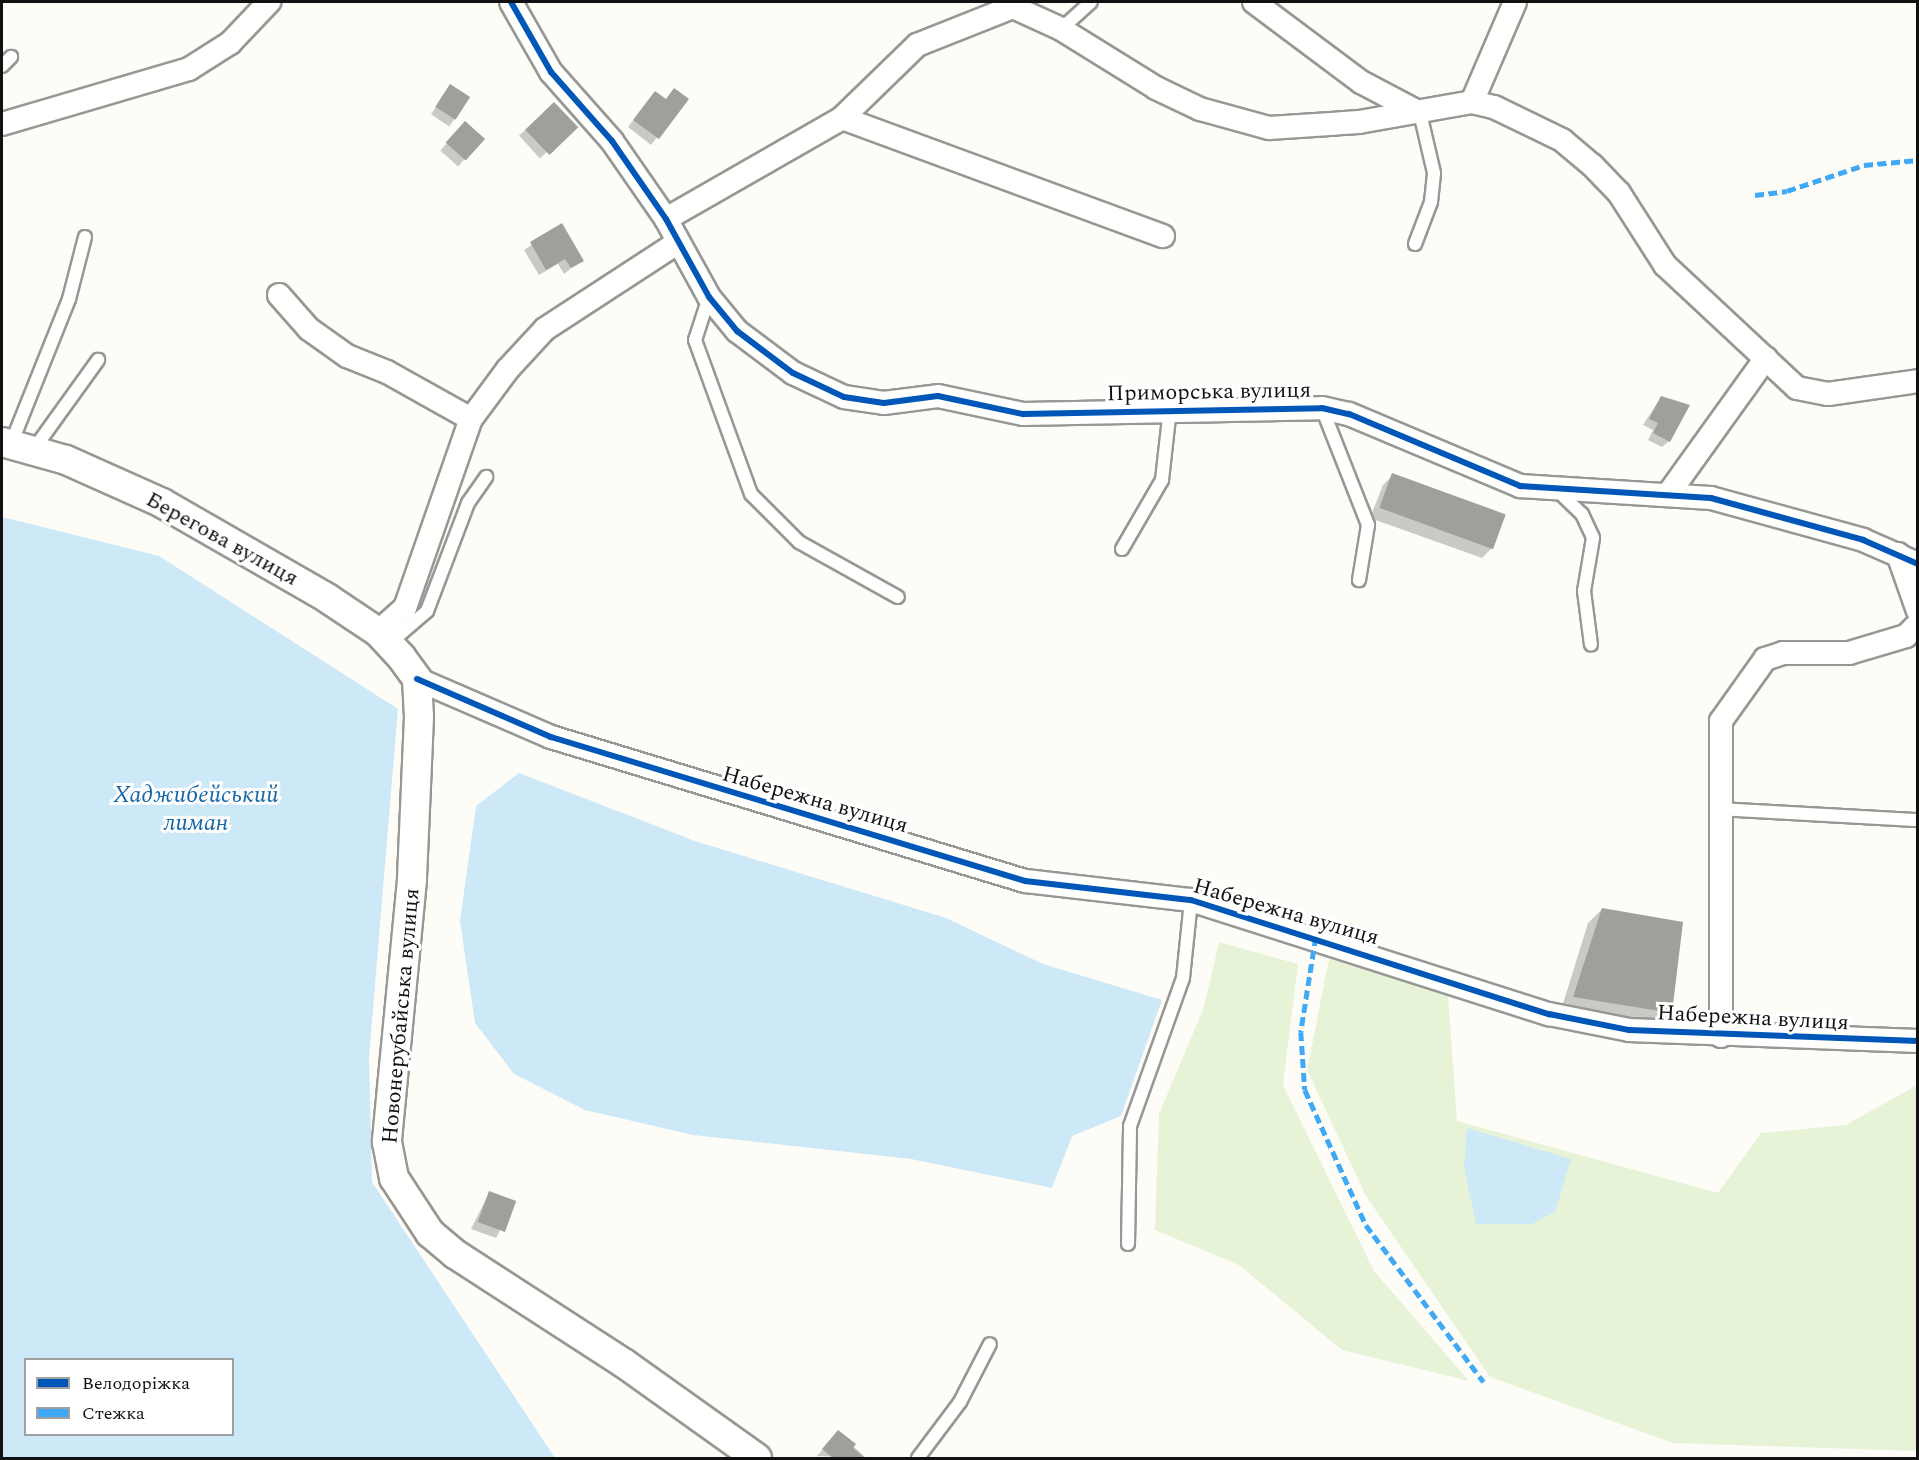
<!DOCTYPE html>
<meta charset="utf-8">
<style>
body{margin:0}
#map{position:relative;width:1919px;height:1460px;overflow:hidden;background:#fdfcf7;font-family:Spectral,serif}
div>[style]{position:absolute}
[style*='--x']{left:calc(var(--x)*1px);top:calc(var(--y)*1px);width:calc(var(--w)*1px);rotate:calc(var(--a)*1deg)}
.green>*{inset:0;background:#e7f3d7}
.water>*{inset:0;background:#cde8f7}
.shadow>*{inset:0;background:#0003;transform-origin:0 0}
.building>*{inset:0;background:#a19f9c;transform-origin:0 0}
.roads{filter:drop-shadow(2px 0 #979795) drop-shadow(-2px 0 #979795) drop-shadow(0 2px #979795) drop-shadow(0 -2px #979795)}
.service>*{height:12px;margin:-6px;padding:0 6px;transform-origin:6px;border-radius:6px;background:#fffffe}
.minor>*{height:22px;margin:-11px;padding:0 11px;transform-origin:11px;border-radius:11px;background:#fffffe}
.tertiary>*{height:28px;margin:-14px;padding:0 14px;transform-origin:14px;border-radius:14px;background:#fffffe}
.quiet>*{height:4.5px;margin-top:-2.25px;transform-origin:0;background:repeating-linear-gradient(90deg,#3fa9f5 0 9px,transparent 0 13.5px)}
.cycleway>*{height:6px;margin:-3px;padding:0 3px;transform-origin:3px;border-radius:3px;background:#0057b8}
span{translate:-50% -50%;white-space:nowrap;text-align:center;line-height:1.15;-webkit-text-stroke:6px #fff;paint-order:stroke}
.street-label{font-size:22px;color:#111}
.water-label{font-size:24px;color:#1768a6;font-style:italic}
.frame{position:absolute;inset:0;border:3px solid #111;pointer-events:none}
.legend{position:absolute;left:24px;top:1358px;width:210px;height:78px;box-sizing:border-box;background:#fff;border:2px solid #a0a0a0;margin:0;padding:8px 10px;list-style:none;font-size:18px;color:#111}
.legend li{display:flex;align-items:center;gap:12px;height:30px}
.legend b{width:30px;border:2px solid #a0a0a0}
</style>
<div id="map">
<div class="green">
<i style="clip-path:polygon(1219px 942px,1298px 964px,1283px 1085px,1374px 1271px,1469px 1381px,1342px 1350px,1239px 1265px,1155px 1230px,1159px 1114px,1204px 1007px)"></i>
<i style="clip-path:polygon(1329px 959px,1448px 995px,1457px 1121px,1718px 1193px,1761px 1133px,1846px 1125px,1917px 1085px,1917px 1451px,1673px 1443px,1490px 1377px,1366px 1196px,1307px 1070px)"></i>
</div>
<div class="water">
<i style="clip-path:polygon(evenodd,2px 517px,159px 556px,398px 709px,369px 1058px,372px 1182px,555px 1458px,2px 1458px,2px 517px,26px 1360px,232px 1360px,232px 1434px,26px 1434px,26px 1360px)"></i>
<i style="clip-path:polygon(519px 773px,695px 841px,946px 918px,1043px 964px,1162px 1000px,1121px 1116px,1072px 1136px,1052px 1188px,911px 1159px,693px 1135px,585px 1110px,514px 1074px,475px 1023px,460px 921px,476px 806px)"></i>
<i style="clip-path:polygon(1467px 1128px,1571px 1159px,1555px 1212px,1532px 1224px,1476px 1224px,1464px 1167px)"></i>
</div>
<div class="shadow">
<i style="left:450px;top:86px;width:22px;height:34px;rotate:34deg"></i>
<i style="clip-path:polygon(687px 99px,651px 145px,628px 127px,649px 100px)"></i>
<i style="left:554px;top:104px;width:31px;height:47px;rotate:48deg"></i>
<i style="left:465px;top:123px;width:24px;height:37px;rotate:42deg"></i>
<i style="clip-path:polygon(561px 225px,582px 260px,564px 274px,558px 264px,539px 275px,524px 250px)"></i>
<i style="clip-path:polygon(1661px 397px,1669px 441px,1662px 447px,1648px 440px,1653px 430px,1643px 425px)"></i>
<i style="clip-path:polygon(1393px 475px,1492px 548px,1482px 558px,1370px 518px,1383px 485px)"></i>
<i style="clip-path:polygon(1602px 909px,1671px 1013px,1657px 1026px,1561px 1010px,1588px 923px)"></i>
<i style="clip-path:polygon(489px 1193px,514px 1202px,496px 1238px,471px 1229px)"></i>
<i style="clip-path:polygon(838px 1432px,866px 1458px,817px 1456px)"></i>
</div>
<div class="building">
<i style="left:450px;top:84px;width:24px;height:27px;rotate:33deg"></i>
<i style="clip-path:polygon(674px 88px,689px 99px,659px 139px,633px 120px,655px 91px,666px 99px)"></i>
<i style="left:554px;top:102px;width:35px;height:40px;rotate:46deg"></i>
<i style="left:465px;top:121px;width:27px;height:29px;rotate:42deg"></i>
<i style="clip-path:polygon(562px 223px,584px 261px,571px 268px,565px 259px,546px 270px,530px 242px)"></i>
<i style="clip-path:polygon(1661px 396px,1690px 405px,1670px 442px,1653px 433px,1658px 423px,1649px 419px)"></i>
<i style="left:1392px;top:473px;width:121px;height:37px;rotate:20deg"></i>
<i style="clip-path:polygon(1602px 908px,1683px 922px,1672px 1013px,1573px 997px)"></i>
<i style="left:489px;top:1191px;width:29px;height:33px;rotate:20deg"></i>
<i style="clip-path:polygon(838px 1430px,856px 1444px,853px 1448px,865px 1458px,833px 1458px,822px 1449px)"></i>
</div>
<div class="roads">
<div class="service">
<i style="--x:1061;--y:29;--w:40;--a:-42"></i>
<i style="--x:2;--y:66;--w:13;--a:-45"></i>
<i style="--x:1415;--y:244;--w:45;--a:-69.1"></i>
<i style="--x:1431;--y:202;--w:29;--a:-84"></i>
<i style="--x:1434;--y:173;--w:62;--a:-103.1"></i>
<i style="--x:709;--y:297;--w:45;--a:108"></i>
<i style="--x:695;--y:340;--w:164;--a:70"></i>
<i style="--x:751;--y:494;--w:68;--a:45"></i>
<i style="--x:799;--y:542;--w:113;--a:29.1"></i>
<i style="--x:1322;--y:408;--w:126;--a:68.5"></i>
<i style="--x:1368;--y:525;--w:56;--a:99.3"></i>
<i style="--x:11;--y:444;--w:156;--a:-68.2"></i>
<i style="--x:69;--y:299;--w:64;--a:-75.5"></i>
<i style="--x:34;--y:449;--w:110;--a:-54.3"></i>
<i style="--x:1559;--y:492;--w:32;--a:44"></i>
<i style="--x:1582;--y:514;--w:26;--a:65"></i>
<i style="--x:1593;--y:538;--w:54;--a:99.6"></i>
<i style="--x:1584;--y:591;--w:54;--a:82.6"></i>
<i style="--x:1122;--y:549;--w:80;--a:-59.9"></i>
<i style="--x:1162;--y:480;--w:71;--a:-83.6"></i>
<i style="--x:390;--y:643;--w:49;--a:-40.9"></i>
<i style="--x:427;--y:611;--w:116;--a:-69.2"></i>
<i style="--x:468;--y:503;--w:32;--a:-55"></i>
<i style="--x:1720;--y:809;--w:198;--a:3.2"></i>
<i style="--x:1128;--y:1244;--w:118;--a:-89"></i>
<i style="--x:1130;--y:1126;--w:157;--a:-70.3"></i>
<i style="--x:1183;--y:978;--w:78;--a:-84.1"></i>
<i style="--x:918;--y:1458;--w:70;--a:-53.1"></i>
<i style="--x:960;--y:1402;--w:65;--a:-62.7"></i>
</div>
<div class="minor">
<i style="--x:511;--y:2;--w:81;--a:60.3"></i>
<i style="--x:551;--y:72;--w:92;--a:48.5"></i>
<i style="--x:612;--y:141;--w:95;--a:55.3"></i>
<i style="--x:666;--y:219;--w:89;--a:61.1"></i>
<i style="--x:709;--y:297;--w:44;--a:50.5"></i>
<i style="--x:737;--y:331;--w:70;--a:36.9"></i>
<i style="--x:793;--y:373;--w:56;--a:25.2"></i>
<i style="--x:844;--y:397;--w:40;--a:8.5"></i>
<i style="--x:884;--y:403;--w:54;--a:-7.4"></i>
<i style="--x:938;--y:396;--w:87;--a:12"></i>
<i style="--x:1023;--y:414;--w:299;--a:-1.1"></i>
<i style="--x:1322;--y:408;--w:28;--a:13"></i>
<i style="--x:1349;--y:414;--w:186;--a:22.8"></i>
<i style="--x:1520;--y:486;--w:191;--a:3.6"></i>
<i style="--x:1711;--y:498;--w:158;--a:15.4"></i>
<i style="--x:1863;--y:540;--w:60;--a:23.6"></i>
<i style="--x:1254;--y:2;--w:134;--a:36.8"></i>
<i style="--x:1361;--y:82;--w:67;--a:27.7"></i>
<i style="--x:1472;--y:102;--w:109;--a:-66.7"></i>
<i style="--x:842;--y:118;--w:342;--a:20.2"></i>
<i style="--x:2;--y:124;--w:195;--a:-16.4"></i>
<i style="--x:189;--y:69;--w:49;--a:-32.4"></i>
<i style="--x:230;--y:43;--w:57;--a:-46.4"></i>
<i style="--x:666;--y:219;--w:203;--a:-29.8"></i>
<i style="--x:842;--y:118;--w:105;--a:-44.2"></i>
<i style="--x:917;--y:45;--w:103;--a:-21.6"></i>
<i style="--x:1013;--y:7;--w:53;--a:24.6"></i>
<i style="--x:1061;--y:29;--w:112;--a:31.8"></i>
<i style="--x:1156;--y:88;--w:49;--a:25.5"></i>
<i style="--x:1200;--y:109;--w:72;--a:15.4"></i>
<i style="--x:1269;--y:128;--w:90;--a:-3.8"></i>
<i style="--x:1359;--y:122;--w:115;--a:-10"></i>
<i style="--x:1472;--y:102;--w:23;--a:13"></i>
<i style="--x:1494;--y:107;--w:76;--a:25.9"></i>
<i style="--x:1562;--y:140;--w:39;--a:40"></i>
<i style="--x:1592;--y:165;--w:39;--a:46"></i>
<i style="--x:1619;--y:193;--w:85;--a:57.4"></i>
<i style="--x:1665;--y:265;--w:180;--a:43"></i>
<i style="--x:1797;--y:388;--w:32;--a:11"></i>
<i style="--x:1828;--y:394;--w:91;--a:-8.2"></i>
<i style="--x:279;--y:295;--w:45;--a:48.6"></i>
<i style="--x:309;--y:329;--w:47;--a:35.4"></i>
<i style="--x:347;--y:356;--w:43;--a:21.8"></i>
<i style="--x:387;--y:372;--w:96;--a:29.2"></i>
<i style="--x:1669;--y:493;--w:166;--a:-54.3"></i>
<i style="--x:1898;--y:554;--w:60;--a:70.7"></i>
<i style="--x:378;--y:632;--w:36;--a:-42"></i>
<i style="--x:405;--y:608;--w:200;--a:-70.8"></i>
<i style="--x:471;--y:419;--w:62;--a:-53.5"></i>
<i style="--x:508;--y:369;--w:54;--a:-47.2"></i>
<i style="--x:545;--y:329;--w:158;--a:-33.1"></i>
<i style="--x:417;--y:679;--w:146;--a:23.4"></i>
<i style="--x:551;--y:737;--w:496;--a:16.9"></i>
<i style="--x:1026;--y:881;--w:166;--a:6.6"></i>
<i style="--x:1191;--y:900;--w:376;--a:17.7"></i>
<i style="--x:1549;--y:1014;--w:82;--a:11.3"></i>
<i style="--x:1629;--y:1030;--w:289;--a:2.2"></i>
<i style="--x:1721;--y:1036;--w:315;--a:-90"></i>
<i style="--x:1721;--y:721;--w:76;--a:-54.6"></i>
<i style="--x:1765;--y:659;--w:19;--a:-18"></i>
<i style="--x:1783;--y:653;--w:66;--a:0"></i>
<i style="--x:1849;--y:653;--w:59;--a:-16.6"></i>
<i style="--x:1906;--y:636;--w:17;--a:-45"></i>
</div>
<div class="tertiary">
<i style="--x:2;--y:442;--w:66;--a:15.7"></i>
<i style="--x:66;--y:460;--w:105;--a:24.1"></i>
<i style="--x:162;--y:503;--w:190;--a:29.9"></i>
<i style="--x:327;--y:598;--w:61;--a:33.7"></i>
<i style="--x:378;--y:632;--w:35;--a:47"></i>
<i style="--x:402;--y:658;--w:26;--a:54"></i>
<i style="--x:417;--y:679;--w:38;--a:87"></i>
<i style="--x:419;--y:717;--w:163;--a:92.5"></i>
<i style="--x:412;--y:880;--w:263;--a:95.5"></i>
<i style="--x:387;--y:1142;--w:37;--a:79"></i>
<i style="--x:394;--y:1178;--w:66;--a:56.8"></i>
<i style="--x:430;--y:1233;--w:33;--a:40"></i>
<i style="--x:455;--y:1254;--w:202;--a:32.9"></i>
<i style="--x:625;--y:1364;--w:162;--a:35.5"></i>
</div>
</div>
<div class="quiet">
<i style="--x:1755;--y:195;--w:32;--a:-7"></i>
<i style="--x:1787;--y:191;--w:81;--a:-18.7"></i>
<i style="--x:1864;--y:165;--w:54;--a:-5.3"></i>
<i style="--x:1316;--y:937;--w:96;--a:99"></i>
<i style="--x:1301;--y:1032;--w:58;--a:86.1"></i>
<i style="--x:1305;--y:1090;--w:148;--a:65.7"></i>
<i style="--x:1366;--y:1225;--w:196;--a:53.1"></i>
</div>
<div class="cycleway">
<i style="--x:511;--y:2;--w:81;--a:60.3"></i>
<i style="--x:551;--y:72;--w:92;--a:48.5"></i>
<i style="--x:612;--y:141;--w:95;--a:55.3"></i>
<i style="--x:666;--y:219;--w:89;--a:61.1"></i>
<i style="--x:709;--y:297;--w:44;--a:50.5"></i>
<i style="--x:737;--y:331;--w:70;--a:36.9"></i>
<i style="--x:793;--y:373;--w:56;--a:25.2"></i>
<i style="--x:844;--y:397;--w:40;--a:8.5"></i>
<i style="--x:884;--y:403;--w:54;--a:-7.4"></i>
<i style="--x:938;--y:396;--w:87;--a:12"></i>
<i style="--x:1023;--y:414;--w:299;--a:-1.1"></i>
<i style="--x:1322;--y:408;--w:28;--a:13"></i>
<i style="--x:1349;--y:414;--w:186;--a:22.8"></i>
<i style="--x:1520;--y:486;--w:191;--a:3.6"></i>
<i style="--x:1711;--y:498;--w:158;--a:15.4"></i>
<i style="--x:1863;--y:540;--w:60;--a:23.6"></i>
<i style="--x:417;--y:679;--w:146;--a:23.4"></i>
<i style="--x:551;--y:737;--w:496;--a:16.9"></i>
<i style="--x:1026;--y:881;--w:166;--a:6.6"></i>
<i style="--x:1191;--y:900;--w:376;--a:17.7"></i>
<i style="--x:1549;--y:1014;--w:82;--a:11.3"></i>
<i style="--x:1629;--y:1030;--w:289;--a:2.2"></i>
</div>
<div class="street-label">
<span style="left:1209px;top:392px;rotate:-1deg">Приморська вулиця</span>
<span style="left:222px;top:539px;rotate:29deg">Берегова вулиця</span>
<span style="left:815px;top:800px;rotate:16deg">Набережна вулиця</span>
<span style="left:1286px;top:912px;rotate:16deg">Набережна вулиця</span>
<span style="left:401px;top:1016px;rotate:-85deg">Новонерубайська вулиця</span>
<span style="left:1753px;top:1018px;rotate:3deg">Набережна вулиця</span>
</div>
<div class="water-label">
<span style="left:196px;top:810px">Хаджибейський<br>лиман</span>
</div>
<div class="frame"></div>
<ul class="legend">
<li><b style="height:8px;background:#0057b8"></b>Велодоріжка</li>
<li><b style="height:8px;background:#3fa9f5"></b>Стежка</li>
</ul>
</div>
